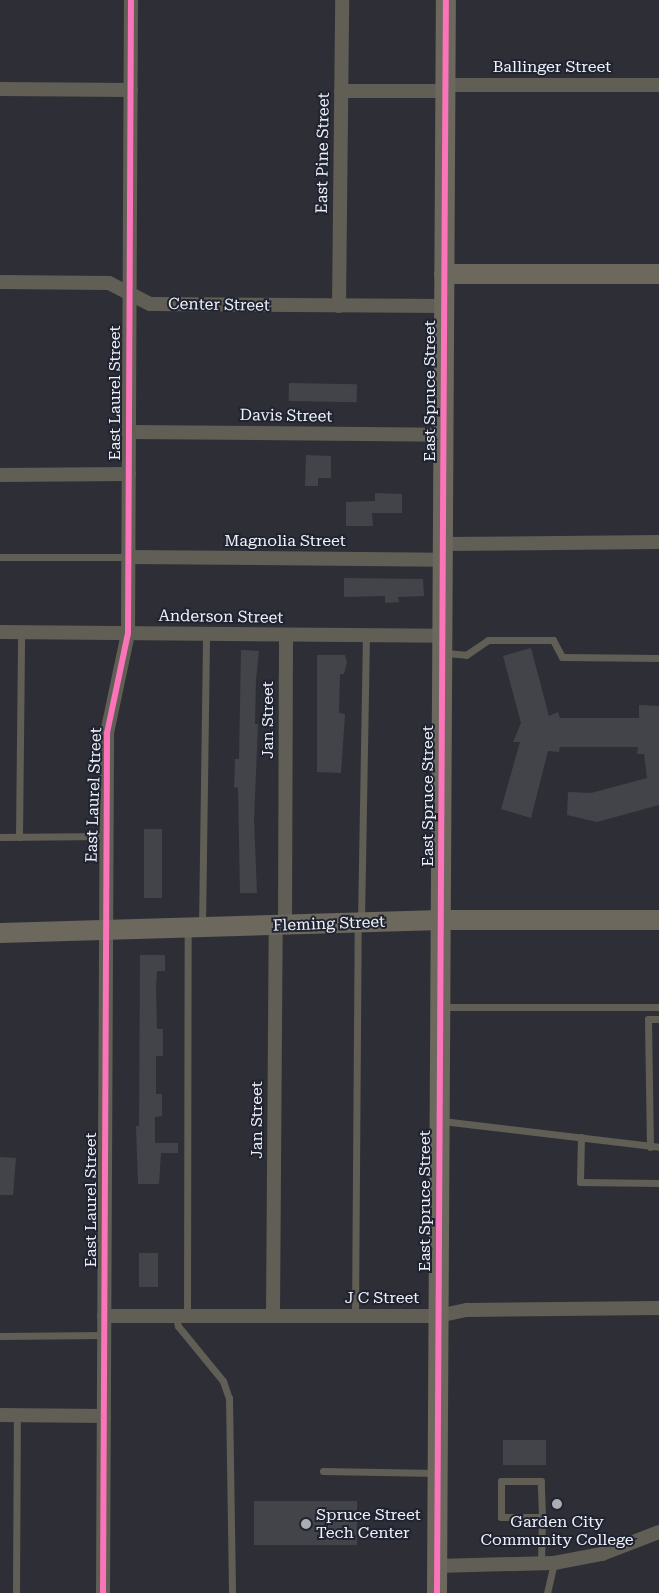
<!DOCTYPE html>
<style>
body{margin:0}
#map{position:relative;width:659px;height:1593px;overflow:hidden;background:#2e2f36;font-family:"Roboto Serif",serif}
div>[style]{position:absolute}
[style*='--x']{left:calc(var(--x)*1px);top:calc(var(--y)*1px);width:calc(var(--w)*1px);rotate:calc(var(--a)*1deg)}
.building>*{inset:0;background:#43444a;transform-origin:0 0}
.lane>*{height:7px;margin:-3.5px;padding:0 3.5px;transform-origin:3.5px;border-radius:3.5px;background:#615e55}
.street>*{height:14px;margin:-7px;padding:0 7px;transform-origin:7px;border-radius:7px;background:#615e55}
.secondary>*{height:20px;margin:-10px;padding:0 10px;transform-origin:10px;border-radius:10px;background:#6c685e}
.cycleway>*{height:6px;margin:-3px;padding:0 3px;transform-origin:3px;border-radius:3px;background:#fb73b8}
.dots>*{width:14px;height:14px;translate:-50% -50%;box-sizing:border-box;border:2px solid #202330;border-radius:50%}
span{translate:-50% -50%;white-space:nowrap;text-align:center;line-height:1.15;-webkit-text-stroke:4px #202330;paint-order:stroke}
.street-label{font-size:16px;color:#eff1fa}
.poi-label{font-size:16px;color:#eff1fa}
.left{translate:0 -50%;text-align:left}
</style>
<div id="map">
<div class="building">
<i style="left:289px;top:383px;width:68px;height:18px;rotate:1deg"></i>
<i style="clip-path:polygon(306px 455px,331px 456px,331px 478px,318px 478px,318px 486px,305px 486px)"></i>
<i style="clip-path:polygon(375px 493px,402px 494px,402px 513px,372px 513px,373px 526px,346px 526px,346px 502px,375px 501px)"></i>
<i style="clip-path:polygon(344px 578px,423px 579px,424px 596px,398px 597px,399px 602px,385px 603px,385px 596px,344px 597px)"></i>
<i style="clip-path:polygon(531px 648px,549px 716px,558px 712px,560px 718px,639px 718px,639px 705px,659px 706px,659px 805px,597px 822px,567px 815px,568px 792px,591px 793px,647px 778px,644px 754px,637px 754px,638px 747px,560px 747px,559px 752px,548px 751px,531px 818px,501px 809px,520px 742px,513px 742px,521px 723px,503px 656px)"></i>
<i style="clip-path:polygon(241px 650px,259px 651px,256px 680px,255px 724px,258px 724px,254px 820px,257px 893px,240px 893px,238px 788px,234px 787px,235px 759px,239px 759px)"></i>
<i style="clip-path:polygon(317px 655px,345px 655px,347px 662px,344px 674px,340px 674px,339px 713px,345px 714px,341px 773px,317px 772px)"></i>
<i style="left:144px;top:829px;width:18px;height:69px"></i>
<i style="clip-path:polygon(140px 955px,165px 955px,165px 971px,157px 971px,156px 987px,157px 1029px,163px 1029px,163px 1056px,156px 1056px,156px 1094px,162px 1094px,162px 1116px,155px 1117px,155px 1143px,178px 1143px,178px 1153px,161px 1153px,159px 1184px,138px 1184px,136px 1126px,139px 1126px)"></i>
<i style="clip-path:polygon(0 1157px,16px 1158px,13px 1195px,0 1195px)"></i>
<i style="left:139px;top:1253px;width:19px;height:34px"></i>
<i style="left:546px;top:1440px;width:25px;height:43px;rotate:90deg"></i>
<i style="left:357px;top:1501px;width:44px;height:103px;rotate:90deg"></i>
</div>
<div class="lane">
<i style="--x:0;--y:557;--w:128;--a:0"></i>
<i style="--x:445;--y:653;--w:21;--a:5"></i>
<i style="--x:466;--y:655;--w:27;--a:-34"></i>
<i style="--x:488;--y:640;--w:65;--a:0"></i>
<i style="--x:553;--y:640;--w:19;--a:62"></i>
<i style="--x:562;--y:657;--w:97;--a:0.6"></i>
<i style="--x:0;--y:837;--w:106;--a:-0.5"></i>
<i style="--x:19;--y:837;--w:205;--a:-89.4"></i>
<i style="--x:361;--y:921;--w:285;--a:-89"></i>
<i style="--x:202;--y:927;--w:293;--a:-89.2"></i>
<i style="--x:441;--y:1007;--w:218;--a:0"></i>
<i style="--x:442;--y:1121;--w:219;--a:6.8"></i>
<i style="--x:581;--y:1137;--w:45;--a:91.3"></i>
<i style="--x:580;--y:1182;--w:79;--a:0.7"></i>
<i style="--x:650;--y:1147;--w:128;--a:-90.9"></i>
<i style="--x:648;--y:1019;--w:11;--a:0"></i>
<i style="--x:176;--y:1316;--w:10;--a:79"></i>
<i style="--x:178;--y:1326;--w:71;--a:50.7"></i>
<i style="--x:223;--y:1381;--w:18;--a:71"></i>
<i style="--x:229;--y:1398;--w:195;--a:89.1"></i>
<i style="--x:187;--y:1316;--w:388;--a:-89.9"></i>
<i style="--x:355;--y:1316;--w:392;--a:-89.6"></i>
<i style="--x:0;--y:1336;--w:104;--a:-0.6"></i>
<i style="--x:323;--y:1471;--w:114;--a:1"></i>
<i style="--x:541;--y:1564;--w:47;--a:-88.8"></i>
<i style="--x:542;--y:1517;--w:36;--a:-92"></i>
<i style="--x:541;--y:1481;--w:40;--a:180"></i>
<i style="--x:501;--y:1481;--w:36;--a:90"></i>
<i style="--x:501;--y:1517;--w:41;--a:0"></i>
<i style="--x:16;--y:1593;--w:177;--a:-89.7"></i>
<i style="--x:547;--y:1593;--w:31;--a:-77"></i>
</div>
<div class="street">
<i style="--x:445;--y:85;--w:214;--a:0"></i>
<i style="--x:0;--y:89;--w:131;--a:0.4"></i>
<i style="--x:341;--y:91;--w:104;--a:0"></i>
<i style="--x:0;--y:282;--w:109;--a:0.5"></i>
<i style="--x:109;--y:283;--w:46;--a:27.1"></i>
<i style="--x:150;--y:304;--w:294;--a:0.4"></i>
<i style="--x:339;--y:306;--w:306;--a:-89.4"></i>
<i style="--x:129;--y:432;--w:314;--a:0.5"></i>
<i style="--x:0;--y:475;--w:129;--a:-0.4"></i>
<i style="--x:443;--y:544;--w:216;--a:-0.5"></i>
<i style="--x:128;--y:557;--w:314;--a:0.5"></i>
<i style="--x:0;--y:632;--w:442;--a:0.5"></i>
<i style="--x:285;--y:925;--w:289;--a:-89.8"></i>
<i style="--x:273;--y:1315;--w:390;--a:-89.6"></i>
<i style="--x:104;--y:1316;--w:334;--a:0"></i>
<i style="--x:438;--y:1316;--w:30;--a:-12"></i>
<i style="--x:467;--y:1310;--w:192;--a:-0.6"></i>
<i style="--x:0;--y:1415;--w:104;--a:0.6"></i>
<i style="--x:437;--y:1566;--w:117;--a:-1.5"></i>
<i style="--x:554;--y:1563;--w:49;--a:-10.6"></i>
<i style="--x:602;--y:1554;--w:61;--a:-21.1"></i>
<i style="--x:103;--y:1593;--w:860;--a:-89.73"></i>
<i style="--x:107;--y:733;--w:102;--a:-78.1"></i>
<i style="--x:128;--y:633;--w:633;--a:-89.73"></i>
</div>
<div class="secondary">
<i style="--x:444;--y:274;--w:215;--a:0"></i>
<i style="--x:0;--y:933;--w:441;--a:-1.7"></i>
<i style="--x:441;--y:920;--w:218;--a:0"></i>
<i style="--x:437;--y:1593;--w:1593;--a:-89.68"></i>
</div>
<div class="cycleway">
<i style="--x:103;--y:1593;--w:860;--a:-89.73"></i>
<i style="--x:107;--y:733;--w:102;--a:-78.1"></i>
<i style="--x:128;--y:633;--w:633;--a:-89.73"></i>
<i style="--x:437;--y:1593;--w:1593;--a:-89.68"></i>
</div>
<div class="dots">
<i style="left:557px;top:1504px;background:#abadb5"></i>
<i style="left:306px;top:1524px;background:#abadb5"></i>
</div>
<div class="street-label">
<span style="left:552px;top:67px">Ballinger Street</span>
<span style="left:323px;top:153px;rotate:-89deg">East Pine Street</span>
<span style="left:219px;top:305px;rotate:1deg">Center Street</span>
<span style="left:430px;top:391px;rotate:-90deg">East Spruce Street</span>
<span style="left:115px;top:393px;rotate:-90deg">East Laurel Street</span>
<span style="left:286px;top:416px;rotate:1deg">Davis Street</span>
<span style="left:285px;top:541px">Magnolia Street</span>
<span style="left:221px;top:617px;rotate:1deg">Anderson Street</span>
<span style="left:268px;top:720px;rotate:-90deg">Jan Street</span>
<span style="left:94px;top:795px;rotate:-88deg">East Laurel Street</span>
<span style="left:428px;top:796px;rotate:-90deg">East Spruce Street</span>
<span style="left:329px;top:924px;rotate:-2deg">Fleming Street</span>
<span style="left:257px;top:1120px;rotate:-90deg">Jan Street</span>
<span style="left:91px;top:1200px;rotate:-90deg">East Laurel Street</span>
<span style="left:425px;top:1201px;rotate:-90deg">East Spruce Street</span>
<span style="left:382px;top:1298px">J C Street</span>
</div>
<div class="poi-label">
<span class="left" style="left:316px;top:1524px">Spruce Street<br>Tech Center</span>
<span style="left:557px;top:1531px">Garden City<br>Community College</span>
</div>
</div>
